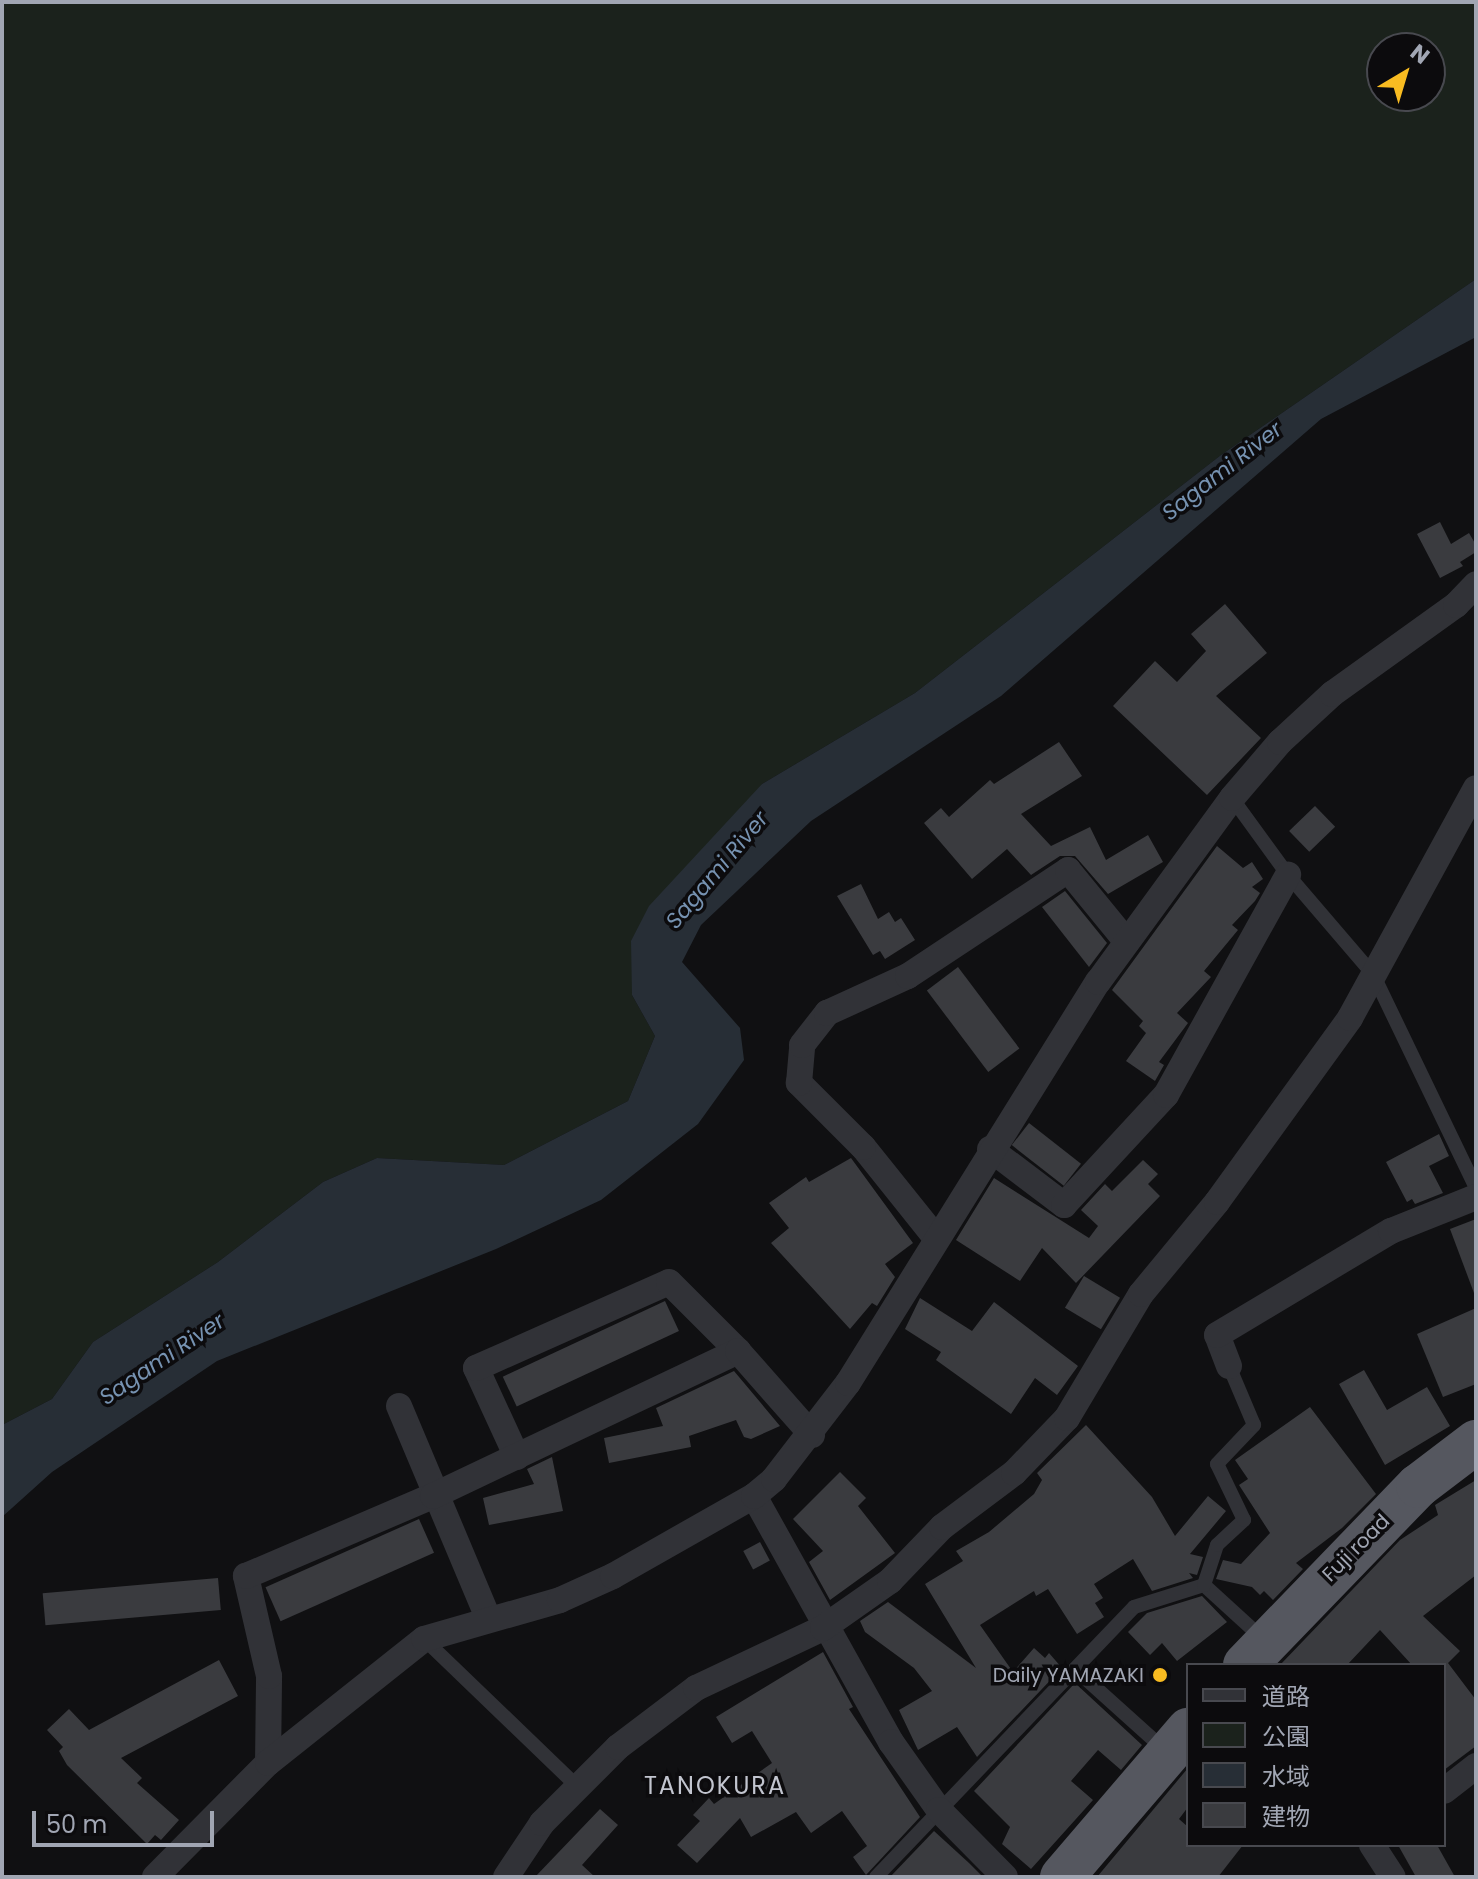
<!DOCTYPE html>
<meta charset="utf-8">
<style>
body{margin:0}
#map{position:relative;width:1478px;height:1879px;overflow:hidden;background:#101012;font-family:Poppins,"Noto Sans JP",sans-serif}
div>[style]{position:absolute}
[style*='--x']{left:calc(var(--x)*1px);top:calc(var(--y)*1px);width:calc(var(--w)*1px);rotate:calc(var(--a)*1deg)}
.green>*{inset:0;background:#1b221c}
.water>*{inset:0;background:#272e36}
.building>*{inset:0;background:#3a3b3f;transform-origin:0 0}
.service>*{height:14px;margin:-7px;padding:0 7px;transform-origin:7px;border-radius:7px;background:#313237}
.minor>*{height:26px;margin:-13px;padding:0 13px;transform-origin:13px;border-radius:13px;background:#313237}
.trunk>*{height:44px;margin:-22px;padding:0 22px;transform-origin:22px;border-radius:22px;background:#55575f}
.dots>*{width:22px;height:22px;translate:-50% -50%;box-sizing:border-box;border:4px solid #0c0b0d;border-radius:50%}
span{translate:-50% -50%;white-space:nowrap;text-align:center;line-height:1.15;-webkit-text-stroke:7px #0c0b0d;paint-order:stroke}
.street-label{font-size:20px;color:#a1a6b3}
.poi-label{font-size:20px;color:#a1a6b3}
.right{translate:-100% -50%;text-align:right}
.water-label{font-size:22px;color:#7692b1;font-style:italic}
.quarter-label{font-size:24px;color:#c2c5cf;letter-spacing:2px}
.frame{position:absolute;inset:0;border:4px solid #a1a6b3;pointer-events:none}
.legend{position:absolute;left:1186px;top:1663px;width:260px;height:184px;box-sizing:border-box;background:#0c0b0d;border:2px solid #48494f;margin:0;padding:10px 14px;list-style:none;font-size:24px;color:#a1a6b3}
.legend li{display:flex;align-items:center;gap:16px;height:40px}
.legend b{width:40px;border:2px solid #48494f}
.north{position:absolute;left:1366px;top:32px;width:80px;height:80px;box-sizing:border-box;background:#0c0b0d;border:2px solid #48494f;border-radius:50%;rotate:38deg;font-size:22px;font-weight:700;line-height:32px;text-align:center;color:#a1a6b3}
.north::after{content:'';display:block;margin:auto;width:28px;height:36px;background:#f9bc21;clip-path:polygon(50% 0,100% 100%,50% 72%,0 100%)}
.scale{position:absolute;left:32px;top:1811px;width:182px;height:36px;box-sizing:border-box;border:4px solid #a1a6b3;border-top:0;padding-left:10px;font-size:24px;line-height:28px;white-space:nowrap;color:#a1a6b3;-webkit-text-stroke:6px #0c0b0d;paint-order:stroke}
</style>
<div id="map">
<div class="green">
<i style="clip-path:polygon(evenodd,2px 2px,1476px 2px,1476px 279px,1221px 455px,915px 693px,762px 784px,632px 995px,655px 1036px,628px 1101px,504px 1165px,377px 1158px,323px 1182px,218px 1262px,93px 1342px,52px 1399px,2px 1425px,2px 2px,1382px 48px,1430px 48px,1430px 96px,1382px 96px,1382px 48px)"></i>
</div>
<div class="water">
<i style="clip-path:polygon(1476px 279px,1476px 337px,1321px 419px,1001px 696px,811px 821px,701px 925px,682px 962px,740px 1028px,744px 1060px,698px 1124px,601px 1200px,496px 1249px,217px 1361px,52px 1472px,2px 1517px,2px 1425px,52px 1399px,93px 1342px,218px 1262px,323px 1182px,377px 1158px,504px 1165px,628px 1101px,655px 1036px,632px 995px,631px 941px,649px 906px,762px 784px,915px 693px,1221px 455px)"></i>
</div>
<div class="building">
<i style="clip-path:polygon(1440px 522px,1451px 544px,1469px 533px,1476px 545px,1476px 552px,1460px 562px,1463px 566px,1440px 578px,1417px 534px)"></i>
<i style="clip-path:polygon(1225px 604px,1267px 653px,1216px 696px,1261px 738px,1207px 795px,1113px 706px,1155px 661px,1177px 682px,1206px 651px,1191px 634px)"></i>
<i style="clip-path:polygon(1059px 742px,1082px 776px,1021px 814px,1051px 846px,1090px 827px,1106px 860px,1148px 835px,1163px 862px,1108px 894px,1075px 856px,1060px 856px,1031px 875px,1007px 849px,972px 879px,924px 823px,941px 808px,949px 817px,990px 780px,994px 784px)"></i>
<i style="left:1315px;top:806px;width:29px;height:36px;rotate:46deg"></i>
<i style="clip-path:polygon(1217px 846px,1243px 868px,1252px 862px,1263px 879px,1252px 887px,1260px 893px,1255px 901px,1232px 925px,1238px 930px,1204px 971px,1211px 977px,1177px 1013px,1188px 1023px,1159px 1062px,1164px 1065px,1155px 1081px,1126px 1061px,1146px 1033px,1139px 1026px,1143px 1021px,1112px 990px)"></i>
<i style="clip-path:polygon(861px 884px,878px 919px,889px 912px,895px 922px,901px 918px,915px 940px,885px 959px,880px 951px,873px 955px,837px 896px)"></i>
<i style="clip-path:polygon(1065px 891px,1107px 943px,1089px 967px,1042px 907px)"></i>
<i style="left:958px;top:967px;width:102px;height:39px;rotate:53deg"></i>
<i style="left:1029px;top:1123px;width:66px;height:28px;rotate:38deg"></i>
<i style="clip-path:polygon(1439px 1134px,1449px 1156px,1429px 1166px,1443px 1193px,1415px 1204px,1412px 1199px,1407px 1202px,1386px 1162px)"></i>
<i style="clip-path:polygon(851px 1158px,913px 1243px,885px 1264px,895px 1277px,877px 1306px,872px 1303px,850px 1329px,771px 1243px,789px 1228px,769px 1203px,806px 1177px,809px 1182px)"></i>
<i style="clip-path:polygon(1143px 1160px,1158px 1174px,1148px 1184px,1160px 1196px,1076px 1283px,1042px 1248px,1020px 1281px,956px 1240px,994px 1178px,1089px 1238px,1098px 1226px,1081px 1210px,1105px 1184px,1112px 1191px)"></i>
<i style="clip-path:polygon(1476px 1219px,1476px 1293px,1474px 1293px,1450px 1229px)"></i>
<i style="left:1084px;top:1276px;width:42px;height:37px;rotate:31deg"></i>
<i style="clip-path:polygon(920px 1298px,972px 1331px,994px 1302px,1078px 1366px,1057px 1395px,1035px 1378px,1011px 1414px,936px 1360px,941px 1352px,905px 1329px)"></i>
<i style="left:665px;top:1301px;width:33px;height:179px;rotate:65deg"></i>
<i style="clip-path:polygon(1476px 1308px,1476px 1384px,1443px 1397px,1417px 1334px)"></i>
<i style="clip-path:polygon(1364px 1370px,1387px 1410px,1427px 1387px,1450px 1426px,1385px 1465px,1339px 1384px)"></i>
<i style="clip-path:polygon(734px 1371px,780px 1426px,751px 1439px,744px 1437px,736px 1420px,689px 1436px,691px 1447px,609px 1463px,604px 1438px,663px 1426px,656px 1408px)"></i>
<i style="clip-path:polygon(1310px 1407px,1376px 1494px,1342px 1528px,1296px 1563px,1303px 1569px,1273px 1600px,1264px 1591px,1260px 1595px,1252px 1587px,1216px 1579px,1223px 1560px,1241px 1564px,1270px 1533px,1239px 1485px,1248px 1479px,1235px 1460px)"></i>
<i style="clip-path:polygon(1086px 1425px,1152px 1497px,1175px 1536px,1208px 1496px,1226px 1511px,1190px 1554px,1203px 1557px,1197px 1575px,1189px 1573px,1193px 1578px,1152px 1591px,1133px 1559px,1094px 1584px,1103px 1598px,1095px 1603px,1104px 1617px,1077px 1634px,1048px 1589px,1036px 1596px,1034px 1591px,980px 1625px,1013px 1672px,1034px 1648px,1045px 1658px,1049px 1653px,1062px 1668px,977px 1757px,957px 1727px,918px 1750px,899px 1710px,932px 1691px,914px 1668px,865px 1632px,860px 1621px,888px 1602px,976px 1668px,925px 1584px,963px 1561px,956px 1551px,989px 1532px,1034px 1494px,1042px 1480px,1037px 1473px)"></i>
<i style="clip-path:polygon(552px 1457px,563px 1511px,489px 1525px,483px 1498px,534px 1484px,527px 1469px)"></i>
<i style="clip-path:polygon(840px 1472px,866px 1498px,858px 1506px,895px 1553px,830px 1600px,809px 1562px,823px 1551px,793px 1519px)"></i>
<i style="clip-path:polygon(1476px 1480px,1476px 1575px,1423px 1616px,1460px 1651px,1448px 1663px,1476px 1700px,1476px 1746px,1444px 1770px,1444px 1665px,1412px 1665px,1380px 1630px,1347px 1665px,1280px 1665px,1400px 1540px,1438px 1515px,1435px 1505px)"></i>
<i style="left:419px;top:1519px;width:37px;height:168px;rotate:66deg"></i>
<i style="left:760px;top:1542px;width:21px;height:19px;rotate:62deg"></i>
<i style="left:218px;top:1578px;width:32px;height:176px;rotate:85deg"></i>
<i style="clip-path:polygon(1202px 1596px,1227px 1622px,1177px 1661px,1162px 1643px,1150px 1655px,1128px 1632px,1147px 1613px)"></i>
<i style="clip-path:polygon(823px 1652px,853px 1707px,849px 1709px,920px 1817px,866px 1875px,853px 1857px,867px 1846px,842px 1811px,811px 1833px,796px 1812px,751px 1837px,740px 1818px,697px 1863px,677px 1845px,700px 1821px,693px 1815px,709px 1798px,714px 1804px,772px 1763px,752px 1731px,732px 1743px,716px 1717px)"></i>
<i style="clip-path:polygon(219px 1660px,238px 1696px,121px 1758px,142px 1778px,137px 1783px,179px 1820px,161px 1840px,155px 1835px,147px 1844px,67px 1765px,59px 1751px,63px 1747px,47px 1730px,69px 1709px,89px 1730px)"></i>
<i style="clip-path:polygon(1075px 1683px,1142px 1745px,1121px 1770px,1098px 1750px,1071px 1781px,1093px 1800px,1031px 1869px,1002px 1844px,1010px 1827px,974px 1791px)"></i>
<i style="clip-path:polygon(1188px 1768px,1188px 1807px,1179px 1819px,1188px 1827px,1188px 1845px,1243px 1845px,1218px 1877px,1097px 1877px)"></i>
<i style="clip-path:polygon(600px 1809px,618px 1825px,582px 1865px,595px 1877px,535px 1877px)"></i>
<i style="clip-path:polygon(934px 1831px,969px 1863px,983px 1877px,890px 1877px)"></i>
<i style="clip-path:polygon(1398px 1845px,1437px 1845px,1455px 1877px,1416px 1877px)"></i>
</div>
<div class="service">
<i style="--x:1232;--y:798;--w:95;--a:54"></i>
<i style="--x:1288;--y:875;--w:130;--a:49.4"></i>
<i style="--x:1373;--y:974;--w:237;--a:64.3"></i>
<i style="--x:1204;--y:1585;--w:79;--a:42.4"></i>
<i style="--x:424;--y:1639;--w:214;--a:43.9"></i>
<i style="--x:1076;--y:1670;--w:120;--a:42"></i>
<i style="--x:876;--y:1877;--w:373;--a:-46.3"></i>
<i style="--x:1134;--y:1607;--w:73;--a:-17.4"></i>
<i style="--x:1204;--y:1585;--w:42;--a:-72"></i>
<i style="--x:1217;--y:1545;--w:37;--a:-43"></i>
<i style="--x:1244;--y:1520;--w:62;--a:-115.7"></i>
<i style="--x:1217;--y:1464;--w:54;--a:-46.5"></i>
<i style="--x:1254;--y:1425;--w:64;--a:-113"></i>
</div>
<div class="minor">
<i style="--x:990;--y:1149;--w:93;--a:37.1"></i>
<i style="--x:1064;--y:1205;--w:150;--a:-47.2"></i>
<i style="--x:1166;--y:1095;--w:252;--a:-61"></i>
<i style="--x:936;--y:1238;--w:117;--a:-128.7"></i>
<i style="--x:863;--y:1147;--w:91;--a:-135"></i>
<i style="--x:799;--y:1083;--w:38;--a:-85"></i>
<i style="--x:802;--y:1045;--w:41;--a:-52"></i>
<i style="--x:827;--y:1013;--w:89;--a:-24.6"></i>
<i style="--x:908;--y:976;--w:192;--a:-33.5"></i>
<i style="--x:1068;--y:870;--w:93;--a:50.7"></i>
<i style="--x:1229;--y:1366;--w:33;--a:-111"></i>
<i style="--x:1217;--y:1335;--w:203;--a:-30.9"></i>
<i style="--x:1391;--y:1231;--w:92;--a:-21.8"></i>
<i style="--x:399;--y:1406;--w:230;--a:67.2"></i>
<i style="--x:517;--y:1457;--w:98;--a:-114.7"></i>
<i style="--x:476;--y:1368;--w:211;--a:-24"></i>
<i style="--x:669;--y:1282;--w:98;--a:45"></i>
<i style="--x:754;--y:1496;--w:282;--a:60.9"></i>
<i style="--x:891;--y:1742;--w:83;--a:54.8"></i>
<i style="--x:939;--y:1810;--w:94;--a:45.4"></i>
<i style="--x:268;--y:1763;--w:87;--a:-89.3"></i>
<i style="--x:269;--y:1676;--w:103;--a:-103"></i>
<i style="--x:246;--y:1576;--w:203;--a:-23.2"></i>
<i style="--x:433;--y:1496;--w:338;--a:-25.4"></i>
<i style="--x:738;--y:1351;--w:112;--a:48.6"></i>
<i style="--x:1444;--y:1791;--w:41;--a:-38"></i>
<i style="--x:1372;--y:1845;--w:38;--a:57"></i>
<i style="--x:155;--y:1877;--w:161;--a:-45.3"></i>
<i style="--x:268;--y:1763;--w:199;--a:-38.5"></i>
<i style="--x:424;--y:1639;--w:141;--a:-16"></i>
<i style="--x:560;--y:1600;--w:58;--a:-24.4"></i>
<i style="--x:613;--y:1576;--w:162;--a:-29.6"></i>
<i style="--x:754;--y:1496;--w:26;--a:-40"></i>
<i style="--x:774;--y:1479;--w:121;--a:-52.4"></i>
<i style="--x:848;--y:1383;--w:473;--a:-58.1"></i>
<i style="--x:1098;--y:982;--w:228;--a:-53.9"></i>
<i style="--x:1232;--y:798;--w:74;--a:-49.4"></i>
<i style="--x:1280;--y:742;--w:71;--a:-42.7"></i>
<i style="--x:1332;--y:694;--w:153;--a:-35.7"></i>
<i style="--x:1456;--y:605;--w:29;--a:-46"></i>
<i style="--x:506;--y:1877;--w:65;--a:-56.3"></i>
<i style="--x:542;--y:1823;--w:107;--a:-45"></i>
<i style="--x:618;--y:1747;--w:98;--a:-37.1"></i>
<i style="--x:696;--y:1688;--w:140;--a:-25.3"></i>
<i style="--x:823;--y:1628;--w:82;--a:-35"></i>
<i style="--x:890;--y:1581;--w:75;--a:-46.1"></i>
<i style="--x:942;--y:1527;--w:90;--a:-36.9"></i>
<i style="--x:1014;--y:1473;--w:76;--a:-46.1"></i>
<i style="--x:1067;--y:1418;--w:144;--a:-59.2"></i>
<i style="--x:1141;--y:1294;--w:119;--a:-50.4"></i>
<i style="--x:1217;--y:1202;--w:227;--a:-54.1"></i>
<i style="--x:1350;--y:1018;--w:262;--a:-61.3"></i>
</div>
<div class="trunk">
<i style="--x:1245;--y:1665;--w:249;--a:-46"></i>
<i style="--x:1418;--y:1486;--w:73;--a:-37.2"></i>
<i style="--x:1062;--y:1877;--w:194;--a:-49.4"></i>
</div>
<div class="dots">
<i style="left:1160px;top:1675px;background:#f9bc21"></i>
</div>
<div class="street-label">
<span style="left:1356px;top:1548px;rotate:-45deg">Fuji road</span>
</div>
<div class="poi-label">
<span class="right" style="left:1144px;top:1675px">Daily YAMAZAKI</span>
</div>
<div class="water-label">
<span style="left:1222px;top:471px;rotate:-38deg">Sagami River</span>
<span style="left:717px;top:870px;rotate:-50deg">Sagami River</span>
<span style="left:162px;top:1359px;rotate:-34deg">Sagami River</span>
</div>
<div class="quarter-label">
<span style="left:715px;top:1786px">TANOKURA</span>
</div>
<div class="frame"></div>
<ul class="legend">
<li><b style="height:10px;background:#313237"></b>道路</li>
<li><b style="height:22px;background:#1b221c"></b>公園</li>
<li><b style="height:22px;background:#272e36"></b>水域</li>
<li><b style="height:22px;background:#3a3b3f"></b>建物</li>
</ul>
<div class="north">N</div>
<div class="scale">50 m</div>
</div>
